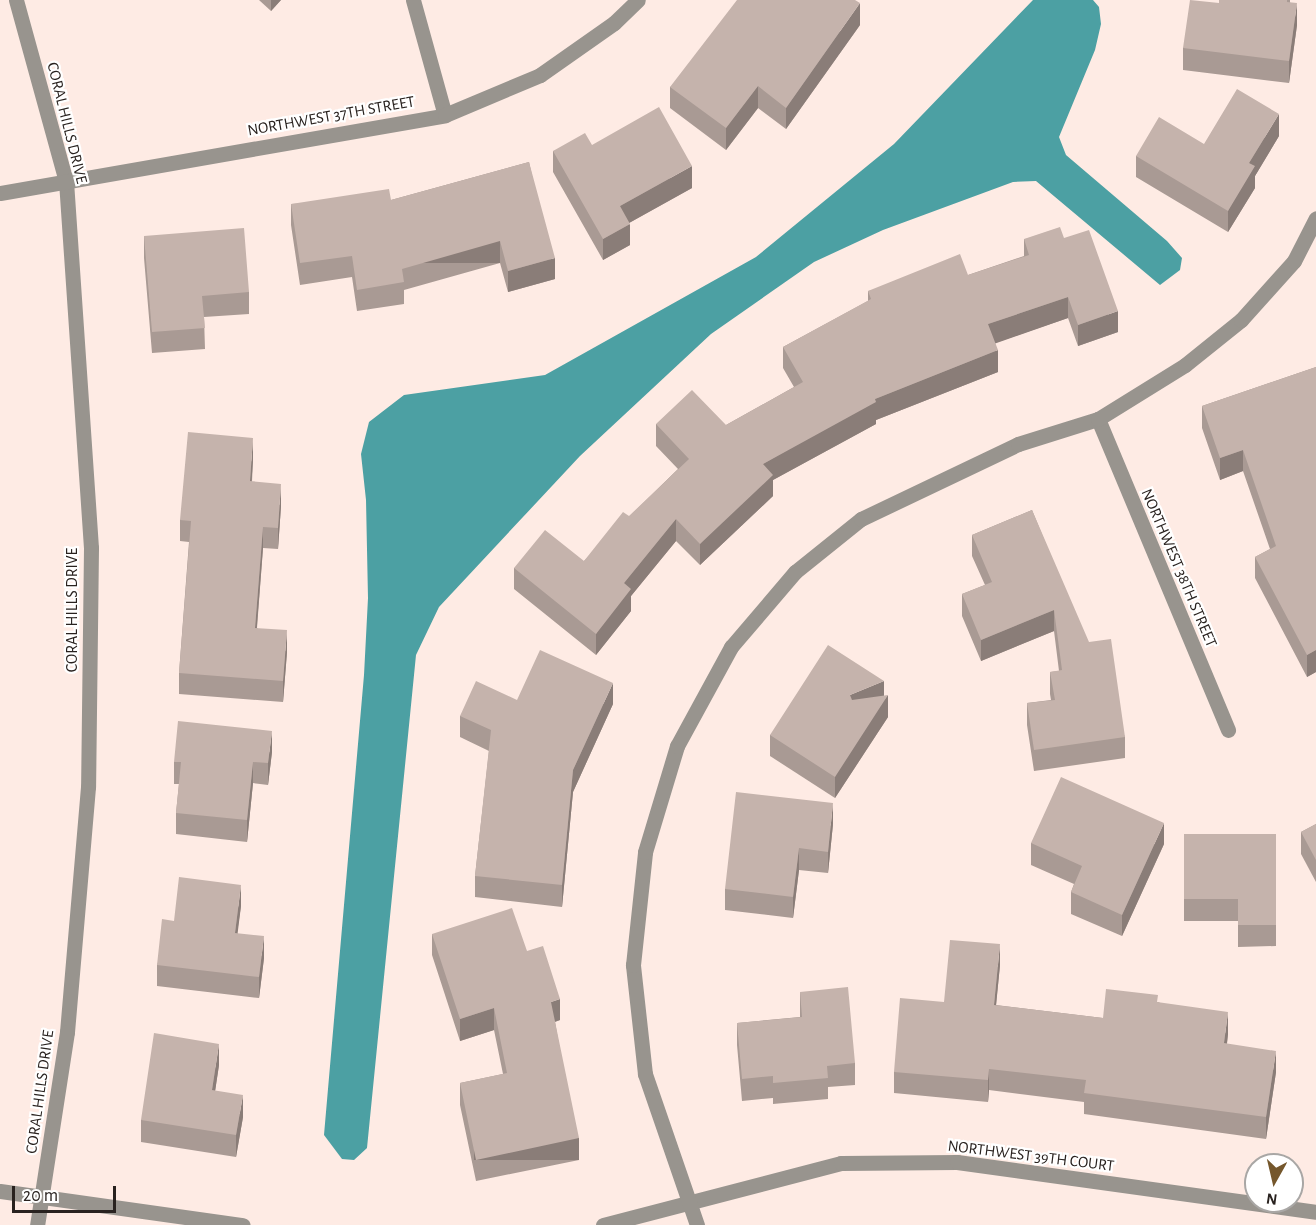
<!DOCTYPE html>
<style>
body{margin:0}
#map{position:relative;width:1316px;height:1225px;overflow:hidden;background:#feebe4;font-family:"Alegreya Sans",sans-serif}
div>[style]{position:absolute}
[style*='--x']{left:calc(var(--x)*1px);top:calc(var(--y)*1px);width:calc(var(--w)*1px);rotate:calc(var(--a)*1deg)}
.water>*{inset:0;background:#4ca0a3}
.minor>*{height:15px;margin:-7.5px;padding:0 7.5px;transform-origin:7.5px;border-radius:7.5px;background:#98948e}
.wall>*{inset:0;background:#a99a94}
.shaded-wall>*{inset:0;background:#8a7d78;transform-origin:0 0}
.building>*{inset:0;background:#c5b3ac}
span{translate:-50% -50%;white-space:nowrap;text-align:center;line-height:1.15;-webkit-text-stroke:4.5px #fff;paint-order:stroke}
.street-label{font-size:16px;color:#29221f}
.north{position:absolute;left:1244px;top:1153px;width:60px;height:60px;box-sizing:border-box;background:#fff;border:2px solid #a9a7a5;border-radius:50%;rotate:188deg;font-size:16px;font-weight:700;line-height:24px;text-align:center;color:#29221f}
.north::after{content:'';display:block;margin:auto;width:21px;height:27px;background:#75572c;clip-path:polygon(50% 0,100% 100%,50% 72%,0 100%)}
.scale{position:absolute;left:12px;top:1186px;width:104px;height:27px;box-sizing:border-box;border:3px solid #29221f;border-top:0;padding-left:8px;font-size:18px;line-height:21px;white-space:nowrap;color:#29221f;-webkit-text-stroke:4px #fff;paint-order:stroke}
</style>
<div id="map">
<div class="water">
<i style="clip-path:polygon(1033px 0,1093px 0,1099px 7px,1101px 24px,1095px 50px,1059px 137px,1066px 155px,1167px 241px,1182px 258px,1180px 270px,1160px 285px,1036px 181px,1013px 182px,883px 230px,814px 262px,711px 334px,580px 456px,439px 607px,416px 655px,367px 1148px,354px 1160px,342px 1159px,324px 1135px,364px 675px,368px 598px,366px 500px,361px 454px,369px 422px,404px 395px,545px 375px,756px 257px,894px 144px)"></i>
</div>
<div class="minor">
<i style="--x:16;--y:0;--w:188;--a:74.6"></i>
<i style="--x:66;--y:181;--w:368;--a:86.1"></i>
<i style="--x:91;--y:548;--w:239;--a:90.7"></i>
<i style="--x:88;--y:787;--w:246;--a:94.9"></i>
<i style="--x:67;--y:1032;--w:195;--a:98.8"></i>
<i style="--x:413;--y:0;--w:119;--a:74.5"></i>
<i style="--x:0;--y:193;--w:452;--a:-9.9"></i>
<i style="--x:445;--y:115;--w:103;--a:-22.8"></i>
<i style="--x:540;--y:75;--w:90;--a:-35.1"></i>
<i style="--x:614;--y:23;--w:33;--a:-44"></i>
<i style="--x:1098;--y:419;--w:337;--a:67.3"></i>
<i style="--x:0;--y:1191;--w:245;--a:8"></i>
<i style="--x:603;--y:1225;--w:246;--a:-14.6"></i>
<i style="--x:841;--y:1163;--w:116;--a:-0.5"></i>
<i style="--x:957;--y:1162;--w:362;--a:7.9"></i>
<i style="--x:697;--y:1225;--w:160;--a:-109"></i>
<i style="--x:645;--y:1074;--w:110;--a:-96.3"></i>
<i style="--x:633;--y:965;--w:114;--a:-83.9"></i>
<i style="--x:645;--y:852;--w:111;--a:-73.2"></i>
<i style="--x:677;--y:746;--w:113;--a:-61.4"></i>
<i style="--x:731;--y:647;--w:99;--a:-49.5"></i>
<i style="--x:795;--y:572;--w:85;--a:-38.8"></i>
<i style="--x:861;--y:519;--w:174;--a:-25.5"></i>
<i style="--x:1018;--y:444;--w:84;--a:-17.4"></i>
<i style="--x:1098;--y:419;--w:102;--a:-31.8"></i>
<i style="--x:1185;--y:365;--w:72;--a:-38.8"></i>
<i style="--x:1241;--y:320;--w:79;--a:-48.1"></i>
<i style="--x:1294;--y:261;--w:48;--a:-62.9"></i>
</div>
<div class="wall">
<i style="clip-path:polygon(259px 0,281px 0,271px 11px)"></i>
<i style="clip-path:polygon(1219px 0,1290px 0,1290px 2px,1297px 25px,1289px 83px,1183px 70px,1183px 48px,1219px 3px)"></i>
<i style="clip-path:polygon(860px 25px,786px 129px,758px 108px,726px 150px,670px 108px,670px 87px)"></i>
<i style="clip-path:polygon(1279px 136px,1255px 176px,1255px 188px,1228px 232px,1136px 177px,1136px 156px,1204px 144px)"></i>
<i style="clip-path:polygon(592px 145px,692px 188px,629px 223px,630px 245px,603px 260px,553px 172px,553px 151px)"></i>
<i style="clip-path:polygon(529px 162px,555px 279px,508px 292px,500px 263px,404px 290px,404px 304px,357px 311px,352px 277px,300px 285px,291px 225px,291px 204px,391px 200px)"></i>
<i style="clip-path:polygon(144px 236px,249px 292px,249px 314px,204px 317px,205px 349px,152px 353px,144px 258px)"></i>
<i style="clip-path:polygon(1064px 238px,1118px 332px,1078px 346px,1068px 318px,995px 343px,998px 372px,876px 420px,876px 424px,773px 480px,773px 496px,700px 565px,676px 541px,631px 596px,631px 611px,596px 655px,514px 589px,514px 568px,584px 561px,678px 469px,656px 446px,656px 424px,726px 425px,794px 387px,783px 368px,783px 347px,868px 301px,868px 291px,968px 275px,1024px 256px,1024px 239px)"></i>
<i style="clip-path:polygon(1316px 367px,1316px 672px,1307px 677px,1255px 578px,1255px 557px,1270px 549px,1243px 471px,1220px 480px,1202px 428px,1202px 406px)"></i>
<i style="clip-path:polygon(253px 460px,252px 482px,281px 506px,278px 549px,263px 548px,257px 628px,287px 652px,283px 702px,179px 694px,179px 673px,189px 542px,180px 541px,180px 520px)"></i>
<i style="clip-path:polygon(1032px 510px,1125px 737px,1125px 758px,1034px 771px,1027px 725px,1027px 703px,1051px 700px,1050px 694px,1050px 672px,1059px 671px,1054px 631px,981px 661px,962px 616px,962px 594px,985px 585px,972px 556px,972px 535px)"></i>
<i style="clip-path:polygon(884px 696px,888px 717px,835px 798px,770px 756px,770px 735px)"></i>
<i style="clip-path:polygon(517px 700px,613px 704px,573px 792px,562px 907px,475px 897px,475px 876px,489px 751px,460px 737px,460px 716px)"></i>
<i style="clip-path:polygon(272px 752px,268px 785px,253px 783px,247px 842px,176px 834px,176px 813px,179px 784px,174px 784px,174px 762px)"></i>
<i style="clip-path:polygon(833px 824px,828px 873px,799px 870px,793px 918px,725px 910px,725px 889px)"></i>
<i style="clip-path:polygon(1316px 824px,1316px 882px,1301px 854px,1301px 832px)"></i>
<i style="clip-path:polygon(1184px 834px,1276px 834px,1276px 946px,1238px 947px,1238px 921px,1184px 921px)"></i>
<i style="clip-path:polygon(1031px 843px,1164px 844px,1122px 936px,1071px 914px,1071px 892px,1074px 884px,1031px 865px)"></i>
<i style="clip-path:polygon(241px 906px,237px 933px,264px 958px,259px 998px,157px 986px,157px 965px,174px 921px)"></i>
<i style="clip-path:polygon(432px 934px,527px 951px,560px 1020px,555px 1022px,579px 1160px,476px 1181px,460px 1105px,460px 1083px,503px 1074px,494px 1030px,460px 1041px,432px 955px)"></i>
<i style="clip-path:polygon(1000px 965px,996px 1005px,1103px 1018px,1158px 1002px,1228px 1034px,1227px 1044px,1276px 1072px,1266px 1139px,1084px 1114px,1084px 1102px,989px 1090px,988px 1102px,894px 1093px,894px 1072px,944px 1002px)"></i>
<i style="clip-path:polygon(800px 992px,855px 1063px,855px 1085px,828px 1087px,828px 1099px,773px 1104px,773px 1098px,742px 1101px,737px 1045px,737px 1023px,800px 1017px)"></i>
<i style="clip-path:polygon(219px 1065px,215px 1091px,243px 1117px,236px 1157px,141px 1142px,141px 1120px)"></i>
</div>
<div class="shaded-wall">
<i style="clip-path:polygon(271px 0,281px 0,271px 11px)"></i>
<i style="clip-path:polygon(860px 3px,860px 25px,786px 129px,786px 108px)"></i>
<i style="clip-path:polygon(1297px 3px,1297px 25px,1289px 83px,1289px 61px)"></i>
<i style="clip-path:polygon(758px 86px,758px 108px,726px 150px,726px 128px)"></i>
<i style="clip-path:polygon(1279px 114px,1279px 136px,1255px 176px,1255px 188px,1228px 232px,1228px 211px,1249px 163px)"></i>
<i style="clip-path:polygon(692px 166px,692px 188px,620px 228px,620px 206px)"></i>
<i style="clip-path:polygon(630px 224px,630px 245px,603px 260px,603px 239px)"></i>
<i style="left:500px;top:241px;width:22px;height:102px;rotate:90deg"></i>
<i style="clip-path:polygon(555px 258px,555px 279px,508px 292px,508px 271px)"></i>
<i style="clip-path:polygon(1068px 297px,1068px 318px,988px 346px,988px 324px)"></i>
<i style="clip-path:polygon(1118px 311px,1118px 332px,1078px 346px,1078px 325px)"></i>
<i style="clip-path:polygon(998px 350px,998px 372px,876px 420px,876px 424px,773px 480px,773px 496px,700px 565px,700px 544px,763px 464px,875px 399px)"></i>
<i style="clip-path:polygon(253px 438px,253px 460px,250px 503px,250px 481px)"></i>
<i style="clip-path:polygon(1243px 450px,1243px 471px,1220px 480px,1220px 458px)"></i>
<i style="clip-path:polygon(281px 484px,281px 506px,278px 549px,278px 528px)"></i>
<i style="clip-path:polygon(676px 519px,676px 541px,631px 596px,631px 611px,596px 655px,596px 634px,624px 583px)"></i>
<i style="clip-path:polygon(263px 527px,263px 548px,255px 650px,255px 628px)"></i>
<i style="clip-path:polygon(1054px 610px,1054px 631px,981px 661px,981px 640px)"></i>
<i style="clip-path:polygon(287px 630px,287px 652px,283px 702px,283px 681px)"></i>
<i style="clip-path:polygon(1316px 650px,1316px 672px,1307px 677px,1307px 655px)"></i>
<i style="clip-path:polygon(884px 681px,884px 700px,888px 695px,888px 717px,835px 798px,835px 777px,850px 716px,850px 695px)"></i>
<i style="clip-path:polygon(613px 683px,613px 704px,573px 792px,562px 907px,562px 885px,573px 770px)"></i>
<i style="clip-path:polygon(272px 731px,272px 752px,268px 785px,268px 763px)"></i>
<i style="clip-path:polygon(253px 762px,253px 783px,247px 842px,247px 820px)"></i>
<i style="clip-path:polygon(833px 803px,833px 824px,828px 873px,828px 852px)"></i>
<i style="clip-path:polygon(1164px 823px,1164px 844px,1122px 936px,1122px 915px)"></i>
<i style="clip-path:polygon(799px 848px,799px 870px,793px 918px,793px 897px)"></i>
<i style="clip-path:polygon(241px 885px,241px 906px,235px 954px,235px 933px)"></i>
<i style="clip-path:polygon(264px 936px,264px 958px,259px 998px,259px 977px)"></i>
<i style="clip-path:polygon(1000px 944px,1000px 965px,994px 1026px,994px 1005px)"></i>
<i style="clip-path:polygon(560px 999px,560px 1020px,551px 1023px,551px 1002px)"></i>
<i style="clip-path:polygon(494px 1008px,494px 1030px,460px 1041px,460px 1019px)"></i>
<i style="clip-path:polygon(1228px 1012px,1228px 1034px,1224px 1065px,1224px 1043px)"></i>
<i style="clip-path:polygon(219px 1044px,219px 1065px,212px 1112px,212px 1090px)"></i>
<i style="clip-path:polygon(1276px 1051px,1276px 1072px,1266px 1139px,1266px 1117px)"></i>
<i style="clip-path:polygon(989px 1069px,989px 1090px,988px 1102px,988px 1080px)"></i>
<i style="clip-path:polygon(243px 1095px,243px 1117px,236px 1157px,236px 1135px)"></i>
<i style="left:579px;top:1138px;width:22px;height:105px;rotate:90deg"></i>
</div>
<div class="building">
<i style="clip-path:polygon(737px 0,855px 0,860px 3px,786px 108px,758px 86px,726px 128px,670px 87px)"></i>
<i style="clip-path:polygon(1190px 0,1219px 3px,1219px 0,1287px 0,1287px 2px,1297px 3px,1289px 61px,1183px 48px)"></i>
<i style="clip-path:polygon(1237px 89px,1279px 114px,1249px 163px,1255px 166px,1228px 211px,1136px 156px,1159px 117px,1204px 144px)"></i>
<i style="clip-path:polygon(659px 107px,692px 166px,620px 206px,630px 224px,603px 239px,553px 151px,585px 133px,592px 145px)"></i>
<i style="clip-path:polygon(529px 162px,555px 258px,508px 271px,500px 241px,402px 269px,404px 282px,357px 290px,352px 256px,300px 263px,291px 204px,389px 189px,391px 200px)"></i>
<i style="clip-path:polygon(1060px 227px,1064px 238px,1089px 230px,1118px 311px,1078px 325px,1068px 297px,988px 324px,998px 350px,875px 399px,876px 402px,763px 464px,773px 475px,700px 544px,676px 519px,624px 583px,631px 589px,596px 634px,514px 568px,545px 530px,584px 561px,623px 512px,629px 516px,689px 459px,656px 424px,692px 390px,726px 425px,803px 382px,783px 347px,871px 299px,868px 291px,960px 254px,968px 275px,1029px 255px,1024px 239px)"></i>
<i style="clip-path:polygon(244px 228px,249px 292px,202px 296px,205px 328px,152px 332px,144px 236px)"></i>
<i style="clip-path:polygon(1316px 367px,1316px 650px,1307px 655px,1255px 557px,1276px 546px,1243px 450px,1220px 458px,1202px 406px)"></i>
<i style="clip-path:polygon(188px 432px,253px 438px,250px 481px,281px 484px,278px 528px,263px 527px,255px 628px,287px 630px,283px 681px,179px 673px,191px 521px,180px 520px)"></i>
<i style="clip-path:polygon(1032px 510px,1089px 642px,1111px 639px,1125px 737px,1034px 750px,1027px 703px,1055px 700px,1050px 672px,1062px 670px,1054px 610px,981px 640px,962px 594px,992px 582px,972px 535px)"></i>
<i style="clip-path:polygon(828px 645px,884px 681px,850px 695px,852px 700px,888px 695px,835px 777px,770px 735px)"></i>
<i style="clip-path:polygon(540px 650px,613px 683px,573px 770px,562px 885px,475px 876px,491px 730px,460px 716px,476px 681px,517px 700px)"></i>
<i style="clip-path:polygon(178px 721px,272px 731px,268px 763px,253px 762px,247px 820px,176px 813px,181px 762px,174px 762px)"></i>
<i style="clip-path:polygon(1061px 777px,1164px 823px,1122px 915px,1071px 892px,1082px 866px,1031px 843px)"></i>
<i style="clip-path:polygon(736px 792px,833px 803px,828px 852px,799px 848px,793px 897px,725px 889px)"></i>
<i style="clip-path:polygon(1316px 824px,1316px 860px,1301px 832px)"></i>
<i style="clip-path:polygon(1184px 834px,1276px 834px,1276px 925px,1238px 925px,1238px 899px,1184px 899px)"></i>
<i style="clip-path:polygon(179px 877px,241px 885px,235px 933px,264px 936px,259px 977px,157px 965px,162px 919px,174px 921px)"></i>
<i style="clip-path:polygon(512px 908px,527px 951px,543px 946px,560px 999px,551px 1002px,579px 1138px,476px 1160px,460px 1083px,507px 1073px,494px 1008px,460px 1019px,432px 934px)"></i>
<i style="clip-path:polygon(950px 940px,1000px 944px,994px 1005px,1103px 1018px,1106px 989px,1158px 995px,1157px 1002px,1228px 1012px,1224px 1043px,1276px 1051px,1266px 1117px,1084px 1093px,1086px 1080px,989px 1069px,988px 1080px,894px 1072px,900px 998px,944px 1002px)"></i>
<i style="clip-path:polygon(848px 987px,855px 1063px,827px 1066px,828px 1078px,773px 1083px,773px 1076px,742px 1079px,737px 1023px,802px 1017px,800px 992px)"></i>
<i style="clip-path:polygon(154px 1033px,219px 1044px,212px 1090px,243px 1095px,236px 1135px,141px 1120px)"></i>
</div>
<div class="street-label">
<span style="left:331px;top:116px;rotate:-10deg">NORTHWEST 37TH STREET</span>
<span style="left:67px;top:123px;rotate:76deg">CORAL HILLS DRIVE</span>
<span style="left:1179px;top:568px;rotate:67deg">NORTHWEST 38TH STREET</span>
<span style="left:72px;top:610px;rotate:-90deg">CORAL HILLS DRIVE</span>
<span style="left:40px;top:1092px;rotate:-82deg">CORAL HILLS DRIVE</span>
<span style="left:1031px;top:1156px;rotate:7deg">NORTHWEST 39TH COURT</span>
</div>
<div class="north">N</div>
<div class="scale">20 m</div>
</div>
